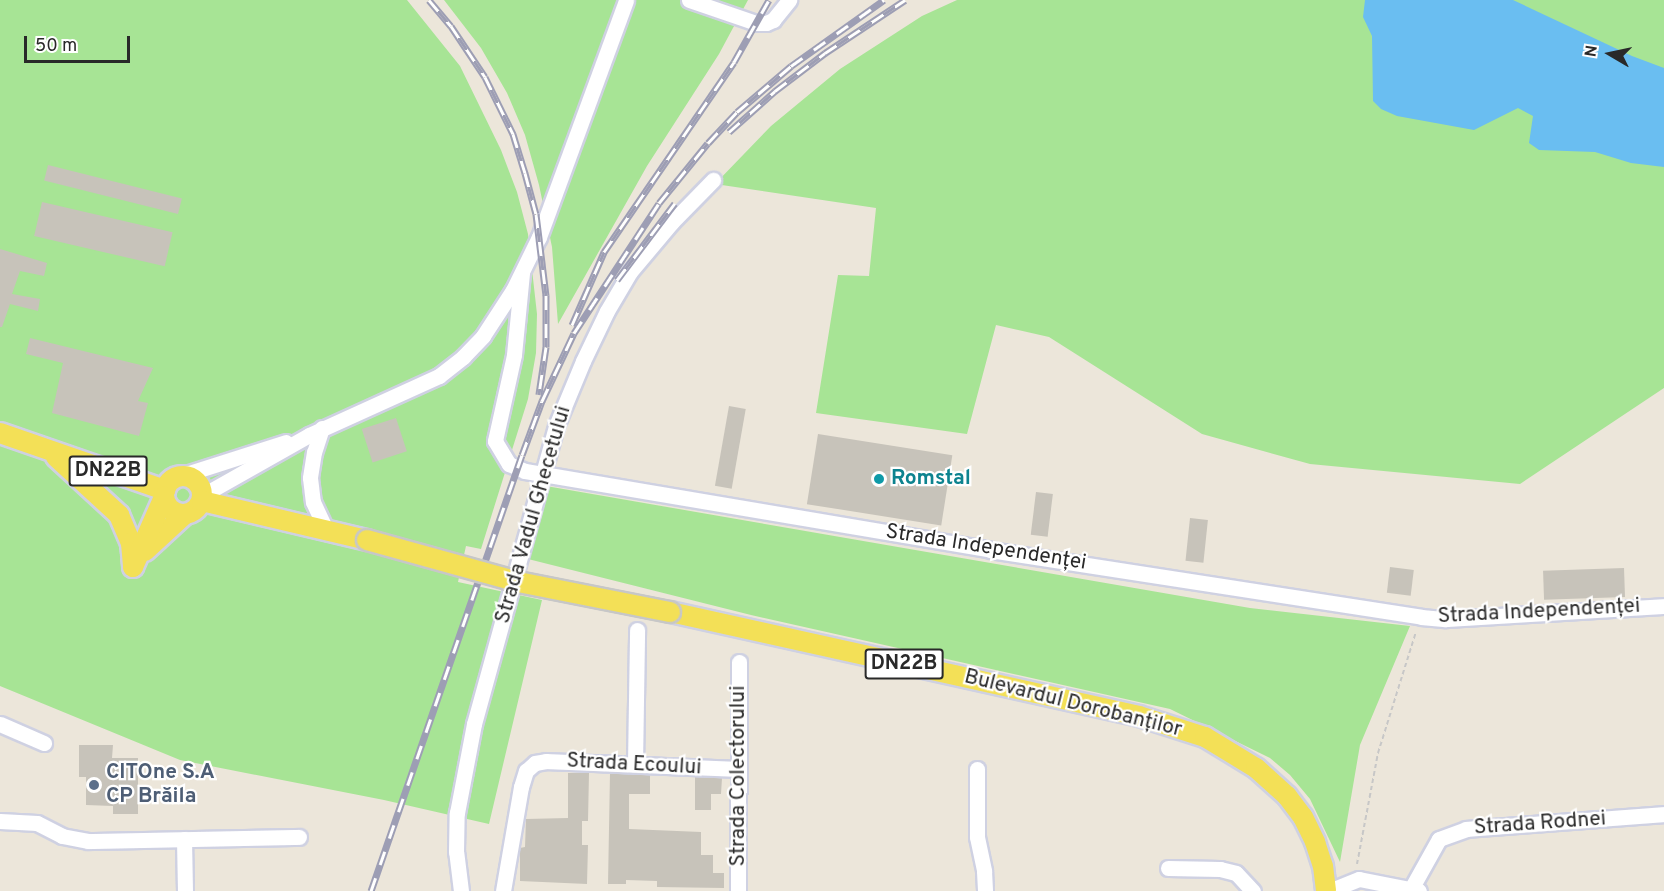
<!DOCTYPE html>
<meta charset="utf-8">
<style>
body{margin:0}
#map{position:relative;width:1664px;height:891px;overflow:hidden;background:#ece6da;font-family:Overpass,sans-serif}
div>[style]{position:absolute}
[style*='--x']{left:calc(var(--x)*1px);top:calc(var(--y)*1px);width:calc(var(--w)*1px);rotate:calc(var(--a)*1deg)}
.green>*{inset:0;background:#a7e495}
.water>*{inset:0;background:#6abef1}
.building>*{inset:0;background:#c7c3ba;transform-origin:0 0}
.path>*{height:2px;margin-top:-1px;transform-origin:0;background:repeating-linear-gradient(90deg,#c7c7c7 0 4.5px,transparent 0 7.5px)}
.roads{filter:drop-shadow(2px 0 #cfd1e2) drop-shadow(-2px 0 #cfd1e2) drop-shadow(0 2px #cfd1e2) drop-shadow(0 -2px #cfd1e2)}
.minor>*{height:15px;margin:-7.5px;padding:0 7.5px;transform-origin:7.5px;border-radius:7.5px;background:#fff}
.major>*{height:20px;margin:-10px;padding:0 10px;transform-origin:10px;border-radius:10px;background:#f3e057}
.major>.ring{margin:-10px;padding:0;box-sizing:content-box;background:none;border:20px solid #f3e057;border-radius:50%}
.rail>*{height:7px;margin-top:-3.5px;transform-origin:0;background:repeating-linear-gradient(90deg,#fff 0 14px,#9d9eb4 0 28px);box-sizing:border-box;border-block:2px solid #9d9eb4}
.bridges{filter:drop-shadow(2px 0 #c7c7c7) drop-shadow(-2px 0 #c7c7c7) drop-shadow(0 2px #c7c7c7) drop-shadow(0 -2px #c7c7c7)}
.major-bridge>*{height:20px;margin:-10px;padding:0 10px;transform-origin:10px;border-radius:10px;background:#f3e057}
.dots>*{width:16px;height:16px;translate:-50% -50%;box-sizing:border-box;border:3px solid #fff;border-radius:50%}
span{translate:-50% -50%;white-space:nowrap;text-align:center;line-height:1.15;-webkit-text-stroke:4.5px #fff;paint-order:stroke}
.shield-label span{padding:2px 4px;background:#fff;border:2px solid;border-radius:4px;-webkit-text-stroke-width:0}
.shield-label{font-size:20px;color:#292929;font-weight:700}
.culture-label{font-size:21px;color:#0d838f;font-weight:700}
.left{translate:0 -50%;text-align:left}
.street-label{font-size:21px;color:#292929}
.service-label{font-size:21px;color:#4e5e75;font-weight:700}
.north{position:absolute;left:1580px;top:24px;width:60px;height:60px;-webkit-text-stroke:4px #fff;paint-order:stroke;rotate:279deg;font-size:16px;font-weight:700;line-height:24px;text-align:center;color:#292929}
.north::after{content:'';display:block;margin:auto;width:21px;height:27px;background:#292929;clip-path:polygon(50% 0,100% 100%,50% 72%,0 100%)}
.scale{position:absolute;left:24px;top:36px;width:106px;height:27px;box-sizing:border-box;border:3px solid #292929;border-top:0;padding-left:8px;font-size:18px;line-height:21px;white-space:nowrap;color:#292929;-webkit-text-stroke:4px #fff;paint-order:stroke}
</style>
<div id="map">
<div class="green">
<i style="clip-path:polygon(0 0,407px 0,460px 66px,501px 150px,517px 192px,528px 234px,537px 314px,536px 353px,528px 399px,481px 549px,466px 546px,458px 582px,542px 600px,489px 824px,384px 800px,180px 760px,0 686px)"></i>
<i style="clip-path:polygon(444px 0,748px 0,719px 54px,647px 166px,558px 324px,552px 247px,539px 185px,525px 135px,507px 93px,481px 48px)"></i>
<i style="clip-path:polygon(957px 0,1664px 0,1664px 388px,1520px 484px,1310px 464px,1202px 434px,1049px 337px,996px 325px,967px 434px,816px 413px,838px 275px,869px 276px,876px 208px,715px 184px,771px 126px,840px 69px,922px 16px)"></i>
<i style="clip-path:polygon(546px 486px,1250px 608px,1410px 626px,1360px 745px,1340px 862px,1310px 799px,1290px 775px,1270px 758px,1170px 709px,751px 615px,528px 559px)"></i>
</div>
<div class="water">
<i style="clip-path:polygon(1365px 0,1513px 0,1632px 56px,1664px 68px,1664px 167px,1631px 163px,1595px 152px,1539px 150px,1529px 143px,1533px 116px,1518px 108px,1474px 130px,1397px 116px,1381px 109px,1373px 101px,1372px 36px,1363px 17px)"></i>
</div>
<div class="building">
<i style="left:48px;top:165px;width:138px;height:16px;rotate:14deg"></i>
<i style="left:42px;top:202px;width:134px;height:35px;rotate:13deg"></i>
<i style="clip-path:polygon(0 249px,47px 263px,44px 276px,20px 271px,12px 294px,40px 299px,38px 311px,10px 304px,2px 327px,0 327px)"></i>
<i style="clip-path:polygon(30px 338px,153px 368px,138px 401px,148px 403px,139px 436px,52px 413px,63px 363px,26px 354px)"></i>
<i style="left:729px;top:406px;width:17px;height:81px;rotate:10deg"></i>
<i style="left:396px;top:418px;width:35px;height:36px;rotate:72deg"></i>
<i style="left:818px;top:434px;width:136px;height:71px;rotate:9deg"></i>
<i style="left:1036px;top:492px;width:17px;height:43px;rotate:7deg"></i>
<i style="left:1190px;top:518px;width:18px;height:43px;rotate:6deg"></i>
<i style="left:1390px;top:567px;width:24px;height:26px;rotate:7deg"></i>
<i style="left:1624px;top:568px;width:29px;height:81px;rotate:88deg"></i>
<i style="clip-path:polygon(79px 745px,113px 745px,112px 758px,138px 758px,138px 814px,113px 814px,113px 806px,86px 805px,86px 777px,79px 777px)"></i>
<i style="clip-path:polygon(568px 773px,589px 773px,588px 821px,582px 821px,582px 845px,588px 845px,587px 884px,520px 881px,520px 848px,525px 847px,526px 819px,568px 818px)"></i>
<i style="clip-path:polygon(610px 773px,650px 775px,650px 794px,629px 794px,629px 829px,701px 832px,701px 855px,713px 855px,713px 873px,724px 873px,724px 888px,657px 887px,657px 881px,626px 880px,626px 884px,608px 884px)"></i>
<i style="clip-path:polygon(695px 777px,722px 778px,721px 794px,711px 794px,711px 810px,695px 810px)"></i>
</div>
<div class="path">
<i style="--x:1357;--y:864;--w:113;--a:-79.3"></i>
<i style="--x:1378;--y:753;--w:127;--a:-72.6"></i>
</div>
<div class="roads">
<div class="minor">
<i style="--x:689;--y:0;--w:71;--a:18.9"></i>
<i style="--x:756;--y:23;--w:10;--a:0"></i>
<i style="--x:766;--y:23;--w:8;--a:-23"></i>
<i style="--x:773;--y:20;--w:26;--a:-51"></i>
<i style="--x:522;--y:273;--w:82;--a:95.6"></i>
<i style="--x:514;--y:355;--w:88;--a:102.5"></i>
<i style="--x:495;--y:441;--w:27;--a:59"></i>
<i style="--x:509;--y:464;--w:17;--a:24"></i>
<i style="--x:525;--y:471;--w:472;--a:9.6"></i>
<i style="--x:990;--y:550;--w:436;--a:8.8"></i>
<i style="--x:1421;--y:617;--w:25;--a:5"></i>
<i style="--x:1446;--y:619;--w:218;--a:-3.4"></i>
<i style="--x:322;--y:428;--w:25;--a:108"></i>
<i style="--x:314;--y:452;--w:26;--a:99"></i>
<i style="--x:310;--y:478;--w:24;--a:83"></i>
<i style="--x:313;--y:502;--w:29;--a:65"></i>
<i style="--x:180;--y:476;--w:111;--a:-17.8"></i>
<i style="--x:203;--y:495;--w:122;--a:-29.5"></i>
<i style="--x:309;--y:435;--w:143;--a:-24.4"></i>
<i style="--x:439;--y:376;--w:31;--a:-38"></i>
<i style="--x:463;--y:357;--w:29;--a:-46"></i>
<i style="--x:483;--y:336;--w:55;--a:-56.9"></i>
<i style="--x:513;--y:290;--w:59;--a:-63.9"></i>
<i style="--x:539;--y:237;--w:252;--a:-69.8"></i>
<i style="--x:0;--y:724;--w:48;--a:23.4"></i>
<i style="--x:635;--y:764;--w:134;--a:-89.1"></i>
<i style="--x:977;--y:769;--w:68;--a:90"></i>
<i style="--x:977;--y:837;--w:35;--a:78"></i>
<i style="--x:984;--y:871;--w:20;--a:87"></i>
<i style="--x:0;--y:821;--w:37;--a:3"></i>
<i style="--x:37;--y:823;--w:28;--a:27"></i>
<i style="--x:62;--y:836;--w:26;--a:11"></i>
<i style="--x:88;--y:841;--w:211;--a:-1.1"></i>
<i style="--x:184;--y:839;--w:52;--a:88.9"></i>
<i style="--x:1168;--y:868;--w:52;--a:1.1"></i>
<i style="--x:1220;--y:869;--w:16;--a:14"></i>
<i style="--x:1236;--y:873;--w:25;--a:47"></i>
<i style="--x:1411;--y:889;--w:57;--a:-60.8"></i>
<i style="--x:1439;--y:839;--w:29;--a:-20"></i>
<i style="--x:1466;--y:829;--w:199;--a:-4.3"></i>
<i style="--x:461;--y:891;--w:39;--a:-97"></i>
<i style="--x:456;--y:852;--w:39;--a:-89"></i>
<i style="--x:457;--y:813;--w:91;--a:-79.2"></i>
<i style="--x:474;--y:724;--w:309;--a:-74.6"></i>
<i style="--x:556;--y:426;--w:70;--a:-67.4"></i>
<i style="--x:583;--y:361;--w:55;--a:-64.4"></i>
<i style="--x:607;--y:311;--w:45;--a:-59.5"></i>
<i style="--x:630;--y:272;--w:65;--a:-50"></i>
<i style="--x:672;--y:222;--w:59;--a:-45.7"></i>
<i style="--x:503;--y:891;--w:106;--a:-80.2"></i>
<i style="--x:521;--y:787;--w:17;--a:-73"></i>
<i style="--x:526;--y:771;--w:12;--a:-42"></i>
<i style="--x:535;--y:763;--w:11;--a:-10"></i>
<i style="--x:546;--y:761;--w:192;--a:2.4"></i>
<i style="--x:738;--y:891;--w:229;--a:-89.7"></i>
<i style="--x:1329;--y:891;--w:32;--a:-22"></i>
<i style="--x:1359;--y:879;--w:61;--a:11.3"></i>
</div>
<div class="major">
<i style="--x:0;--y:433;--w:175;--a:19.1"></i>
<i style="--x:56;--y:457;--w:86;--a:42.6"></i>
<i style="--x:119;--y:515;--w:30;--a:67"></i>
<i style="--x:131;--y:543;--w:24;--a:85"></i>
<i class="ring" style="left:164px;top:476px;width:18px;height:18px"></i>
<i style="--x:202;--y:501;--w:170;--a:13.3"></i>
<i style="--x:145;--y:551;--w:54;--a:-42.8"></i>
<i style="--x:133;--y:567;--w:77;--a:-66.1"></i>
<i style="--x:670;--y:612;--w:480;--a:12.5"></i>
<i style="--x:1139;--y:716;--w:69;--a:17.7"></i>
<i style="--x:1205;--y:737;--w:60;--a:31.3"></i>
<i style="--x:1256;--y:768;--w:42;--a:42.1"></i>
<i style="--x:1287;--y:796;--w:26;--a:53"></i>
<i style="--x:1303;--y:817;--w:28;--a:64"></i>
<i style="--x:1315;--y:842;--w:25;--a:72"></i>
<i style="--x:1323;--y:866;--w:25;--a:83"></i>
</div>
</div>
<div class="rail">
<i style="--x:429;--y:0;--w:34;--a:50"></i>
<i style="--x:451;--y:26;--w:61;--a:56.3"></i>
<i style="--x:485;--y:77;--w:64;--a:63.8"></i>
<i style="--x:513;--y:134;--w:41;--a:72.9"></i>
<i style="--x:525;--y:173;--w:42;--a:75"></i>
<i style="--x:536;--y:214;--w:82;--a:83"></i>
<i style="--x:546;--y:295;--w:52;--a:90"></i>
<i style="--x:546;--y:347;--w:48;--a:98.5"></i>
<i style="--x:729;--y:132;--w:62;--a:-41.7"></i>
<i style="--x:775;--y:91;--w:63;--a:-37.2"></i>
<i style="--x:825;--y:53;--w:96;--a:-33.5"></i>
<i style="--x:617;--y:280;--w:96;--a:-53"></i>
<i style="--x:572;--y:325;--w:80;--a:-66.3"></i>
<i style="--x:604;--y:252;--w:230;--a:-55.6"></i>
<i style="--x:734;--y:62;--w:71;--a:-60.6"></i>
<i style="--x:371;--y:891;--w:461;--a:-70.9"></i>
<i style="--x:522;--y:455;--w:58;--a:-69.7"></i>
<i style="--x:542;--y:401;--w:75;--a:-64.8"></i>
<i style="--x:574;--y:333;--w:155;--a:-56.8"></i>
<i style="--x:659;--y:203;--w:77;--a:-50.8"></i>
<i style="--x:708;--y:143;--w:42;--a:-46.9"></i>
<i style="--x:737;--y:112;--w:71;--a:-40.4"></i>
<i style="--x:791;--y:66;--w:114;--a:-35.4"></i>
</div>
<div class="bridges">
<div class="major-bridge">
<i style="--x:367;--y:540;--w:157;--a:15.5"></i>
<i style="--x:518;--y:582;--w:155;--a:11.2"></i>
</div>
</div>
<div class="dots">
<i style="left:879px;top:479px;background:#0f9aa8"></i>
<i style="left:94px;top:785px;background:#5c6f8a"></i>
</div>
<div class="shield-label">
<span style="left:108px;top:471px">DN22B</span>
<span style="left:904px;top:664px">DN22B</span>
</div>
<div class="culture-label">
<span class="left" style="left:891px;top:479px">Romstal</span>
</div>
<div class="street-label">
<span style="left:534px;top:515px;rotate:-74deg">Strada Vadul Ghecetului</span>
<span style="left:986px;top:548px;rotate:9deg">Strada Independenței</span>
<span style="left:1539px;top:612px;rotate:-3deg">Strada Independenței</span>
<span style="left:1073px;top:704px;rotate:14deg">Bulevardul Dorobanților</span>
<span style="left:634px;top:765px;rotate:3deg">Strada Ecoului</span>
<span style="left:739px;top:776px;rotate:-90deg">Strada Colectorului</span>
<span style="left:1540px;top:824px;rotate:-4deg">Strada Rodnei</span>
</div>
<div class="service-label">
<span class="left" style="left:106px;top:785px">CITOne S.A<br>CP Brăila</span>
</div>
<div class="north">N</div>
<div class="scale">50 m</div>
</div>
